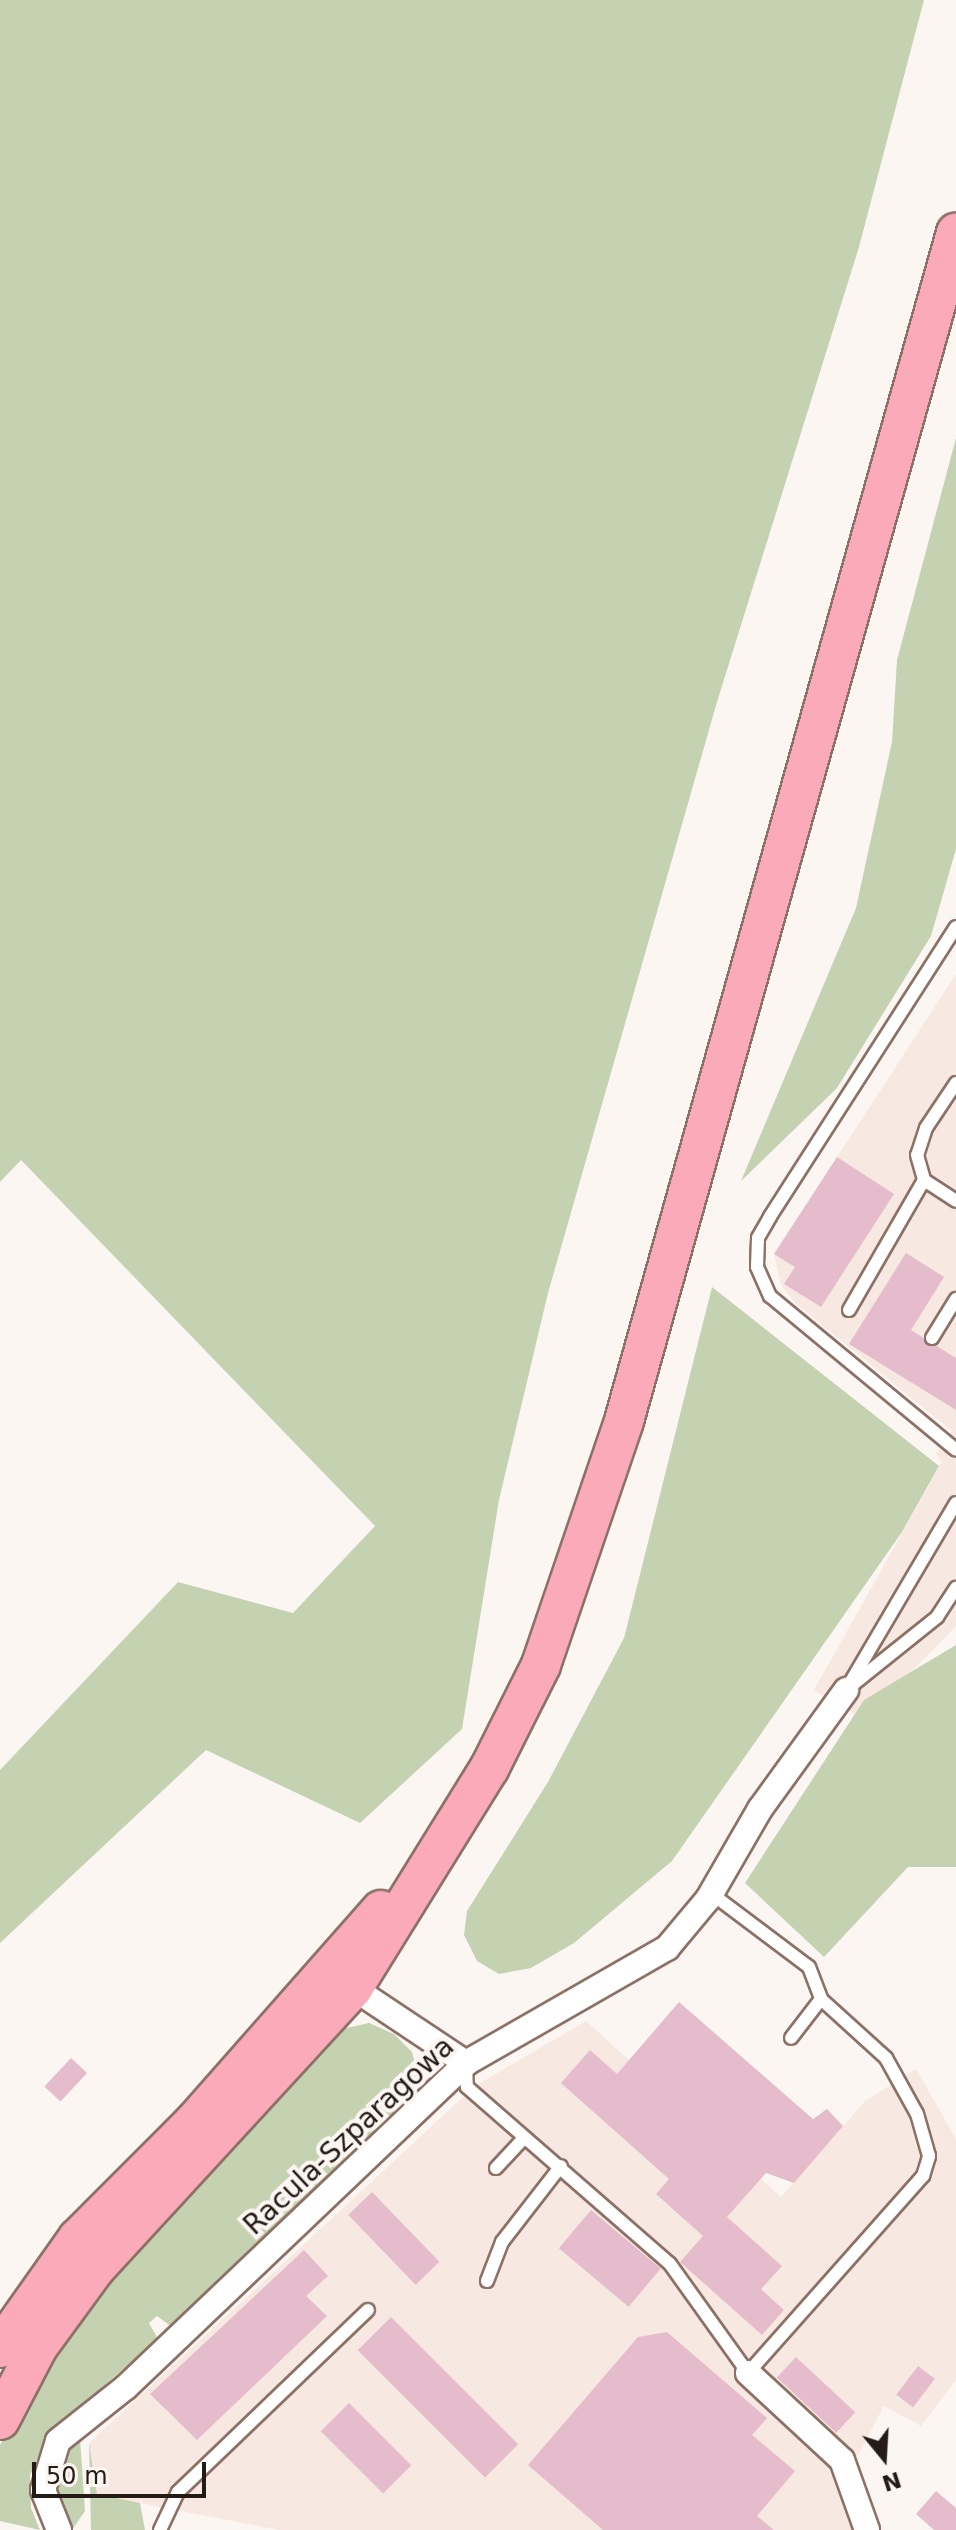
<!DOCTYPE html>
<style>
body{margin:0}
#map{position:relative;width:956px;height:2530px;overflow:hidden;background:#fcf6f3;font-family:"DejaVu Sans",sans-serif}
div>[style]{position:absolute}
[style*='--x']{left:calc(var(--x)*1px);top:calc(var(--y)*1px);width:calc(var(--w)*1px);rotate:calc(var(--a)*1deg)}
.built>*{inset:0;background:#f8e8e2}
.green>*{inset:0;background:#c5d2b2}
.building>*{inset:0;background:#e5bccb;transform-origin:0 0}
.roads{filter:drop-shadow(2px 0 #8c7166) drop-shadow(-2px 0 #8c7166) drop-shadow(0 2px #8c7166) drop-shadow(0 -2px #8c7166)}
.service>*{height:12px;margin:-6px;padding:0 6px;transform-origin:6px;border-radius:6px;background:#fff}
.minor>*{height:24px;margin:-12px;padding:0 12px;transform-origin:12px;border-radius:12px;background:#fff}
.primary>*{height:38px;margin:-19px;padding:0 19px;transform-origin:19px;border-radius:19px;background:#faaab9}
span{translate:-50% -50%;white-space:nowrap;text-align:center;line-height:1.15;-webkit-text-stroke:8px #fcf6f3;paint-order:stroke}
.street-label{font-size:28px;color:#251b16}
.north{position:absolute;left:844px;top:2418px;width:80px;height:80px;-webkit-text-stroke:6px #fcf6f3;paint-order:stroke;rotate:162deg;font-size:22px;font-weight:700;line-height:32px;text-align:center;color:#251b16}
.north::after{content:'';display:block;margin:auto;width:28px;height:36px;background:#251b16;clip-path:polygon(50% 0,100% 100%,50% 72%,0 100%)}
.scale{position:absolute;left:32px;top:2462px;width:174px;height:36px;box-sizing:border-box;border:4px solid #251b16;border-top:0;padding-left:10px;font-size:24px;line-height:28px;white-space:nowrap;color:#251b16;-webkit-text-stroke:6px #fcf6f3;paint-order:stroke}
</style>
<div id="map">
<div class="built">
<i style="clip-path:polygon(956px 974px,956px 1626px,864px 1720px,814px 1690px,942px 1462px,936px 1454px,952px 1431px,795px 1303px,781px 1285px,774px 1254px)"></i>
<i style="clip-path:polygon(586px 2021px,781px 2197px,865px 2101px,916px 2069px,956px 2139px,956px 2380px,921px 2426px,884px 2406px,842px 2486px,858px 2530px,279px 2530px,97px 2495px,89px 2443px,475px 2086px)"></i>
</div>
<div class="green">
<i style="clip-path:polygon(0 0,924px 0,859px 247px,717px 702px,548px 1293px,499px 1500px,462px 1729px,360px 1823px,206px 1750px,0 1943px,0 1770px,178px 1582px,293px 1613px,375px 1526px,21px 1160px,0 1182px)"></i>
<i style="clip-path:polygon(956px 438px,956px 849px,931px 936px,837px 1088px,741px 1181px,856px 908px,892px 742px,897px 660px)"></i>
<i style="clip-path:polygon(712px 1287px,939px 1466px,902px 1532px,672px 1861px,574px 1943px,531px 1968px,499px 1974px,477px 1961px,464px 1935px,467px 1911px,548px 1782px,624px 1638px)"></i>
<i style="clip-path:polygon(956px 1645px,956px 1867px,908px 1867px,824px 1957px,745px 1883px,864px 1700px)"></i>
<i style="clip-path:polygon(369px 2023px,394px 2034px,412px 2052px,418px 2075px,411px 2103px,172px 2327px,157px 2316px,149px 2323px,158px 2339px,49px 2433px,30px 2475px,31px 2508px,40px 2530px,0 2521px,0 2445px,61px 2328px,338px 2030px)"></i>
<i style="clip-path:polygon(80px 2438px,85px 2511px,72px 2530px,54px 2489px,63px 2456px)"></i>
<i style="clip-path:polygon(89px 2443px,97px 2494px,140px 2503px,145px 2530px,91px 2530px)"></i>
</div>
<div class="building">
<i style="clip-path:polygon(837px 1157px,894px 1194px,821px 1307px,784px 1284px,795px 1267px,774px 1254px)"></i>
<i style="clip-path:polygon(906px 1253px,944px 1277px,911px 1330px,956px 1358px,956px 1410px,849px 1344px)"></i>
<i style="clip-path:polygon(679px 2002px,813px 2119px,827px 2109px,843px 2126px,794px 2183px,766px 2173px,727px 2217px,782px 2266px,761px 2289px,784px 2310px,762px 2335px,680px 2262px,703px 2236px,656px 2194px,669px 2179px,561px 2083px,590px 2050px,617px 2074px)"></i>
<i style="left:71px;top:2058px;width:22px;height:39px;rotate:43deg"></i>
<i style="left:372px;top:2192px;width:97px;height:33px;rotate:46deg"></i>
<i style="left:591px;top:2210px;width:91px;height:50px;rotate:40deg"></i>
<i style="clip-path:polygon(304px 2250px,328px 2276px,306px 2296px,327px 2316px,197px 2440px,150px 2394px)"></i>
<i style="left:391px;top:2317px;width:180px;height:47px;rotate:45deg"></i>
<i style="clip-path:polygon(667px 2332px,767px 2418px,752px 2435px,795px 2471px,757px 2516px,774px 2530px,603px 2530px,528px 2465px,638px 2337px)"></i>
<i style="left:796px;top:2357px;width:81px;height:28px;rotate:43deg"></i>
<i style="left:918px;top:2366px;width:21px;height:36px;rotate:37deg"></i>
<i style="left:349px;top:2403px;width:88px;height:40px;rotate:45deg"></i>
<i style="clip-path:polygon(936px 2491px,956px 2508px,956px 2530px,934px 2530px,916px 2514px)"></i>
</div>
<div class="roads">
<div class="service">
<i style="--x:956;--y:927;--w:345;--a:122.7"></i>
<i style="--x:770;--y:1217;--w:24;--a:120"></i>
<i style="--x:758;--y:1238;--w:29;--a:92"></i>
<i style="--x:757;--y:1267;--w:32;--a:66"></i>
<i style="--x:770;--y:1296;--w:241;--a:39.6"></i>
<i style="--x:956;--y:1083;--w:54;--a:123.7"></i>
<i style="--x:926;--y:1128;--w:28;--a:108"></i>
<i style="--x:917;--y:1155;--w:26;--a:74"></i>
<i style="--x:924;--y:1180;--w:38;--a:33"></i>
<i style="--x:849;--y:1310;--w:150;--a:-60"></i>
<i style="--x:932;--y:1338;--w:46;--a:-58.4"></i>
<i style="--x:956;--y:1503;--w:217;--a:120.5"></i>
<i style="--x:846;--y:1690;--w:117;--a:-38.7"></i>
<i style="--x:937;--y:1617;--w:35;--a:-57"></i>
<i style="--x:712;--y:1894;--w:121;--a:37"></i>
<i style="--x:809;--y:1967;--w:34;--a:69"></i>
<i style="--x:821;--y:1999;--w:49;--a:127.6"></i>
<i style="--x:466;--y:2063;--w:24;--a:88"></i>
<i style="--x:467;--y:2087;--w:269;--a:41.1"></i>
<i style="--x:670;--y:2264;--w:134;--a:54.4"></i>
<i style="--x:748;--y:2373;--w:264;--a:-48.4"></i>
<i style="--x:923;--y:2176;--w:21;--a:-73"></i>
<i style="--x:929;--y:2156;--w:44;--a:-105.9"></i>
<i style="--x:917;--y:2114;--w:64;--a:-119"></i>
<i style="--x:886;--y:2058;--w:88;--a:-137.8"></i>
<i style="--x:496;--y:2168;--w:41;--a:-47"></i>
<i style="--x:487;--y:2281;--w:42;--a:-69"></i>
<i style="--x:502;--y:2242;--w:96;--a:-52.2"></i>
<i style="--x:160;--y:2530;--w:42;--a:-64.7"></i>
<i style="--x:178;--y:2492;--w:263;--a:-43.8"></i>
</div>
<div class="minor">
<i style="--x:353;--y:1988;--w:136;--a:33.6"></i>
<i style="--x:748;--y:2373;--w:128;--a:42.8"></i>
<i style="--x:842;--y:2460;--w:74;--a:70.3"></i>
<i style="--x:59;--y:2530;--w:43;--a:-111.8"></i>
<i style="--x:43;--y:2490;--w:51;--a:-73"></i>
<i style="--x:58;--y:2441;--w:87;--a:-38.5"></i>
<i style="--x:126;--y:2387;--w:470;--a:-43.6"></i>
<i style="--x:466;--y:2063;--w:232;--a:-29.8"></i>
<i style="--x:667;--y:1948;--w:64;--a:-50.1"></i>
<i style="--x:708;--y:1899;--w:104;--a:-60"></i>
<i style="--x:760;--y:1809;--w:147;--a:-54.1"></i>
</div>
<div class="primary">
<i style="--x:0;--y:2348;--w:135;--a:-54.7"></i>
<i style="--x:78;--y:2238;--w:163;--a:-45"></i>
<i style="--x:193;--y:2123;--w:284;--a:-48.6"></i>
<i style="--x:0;--y:2420;--w:82;--a:-62.5"></i>
<i style="--x:38;--y:2347;--w:97;--a:-53.8"></i>
<i style="--x:95;--y:2269;--w:381;--a:-47.4"></i>
<i style="--x:353;--y:1988;--w:258;--a:-58.2"></i>
<i style="--x:489;--y:1769;--w:116;--a:-63.4"></i>
<i style="--x:541;--y:1665;--w:258;--a:-71.2"></i>
<i style="--x:624;--y:1421;--w:1234;--a:-74.39"></i>
</div>
</div>
<div class="street-label">
<span style="left:349px;top:2136px;rotate:-43deg">Racula-Szparagowa</span>
</div>
<div class="north">N</div>
<div class="scale">50 m</div>
</div>
